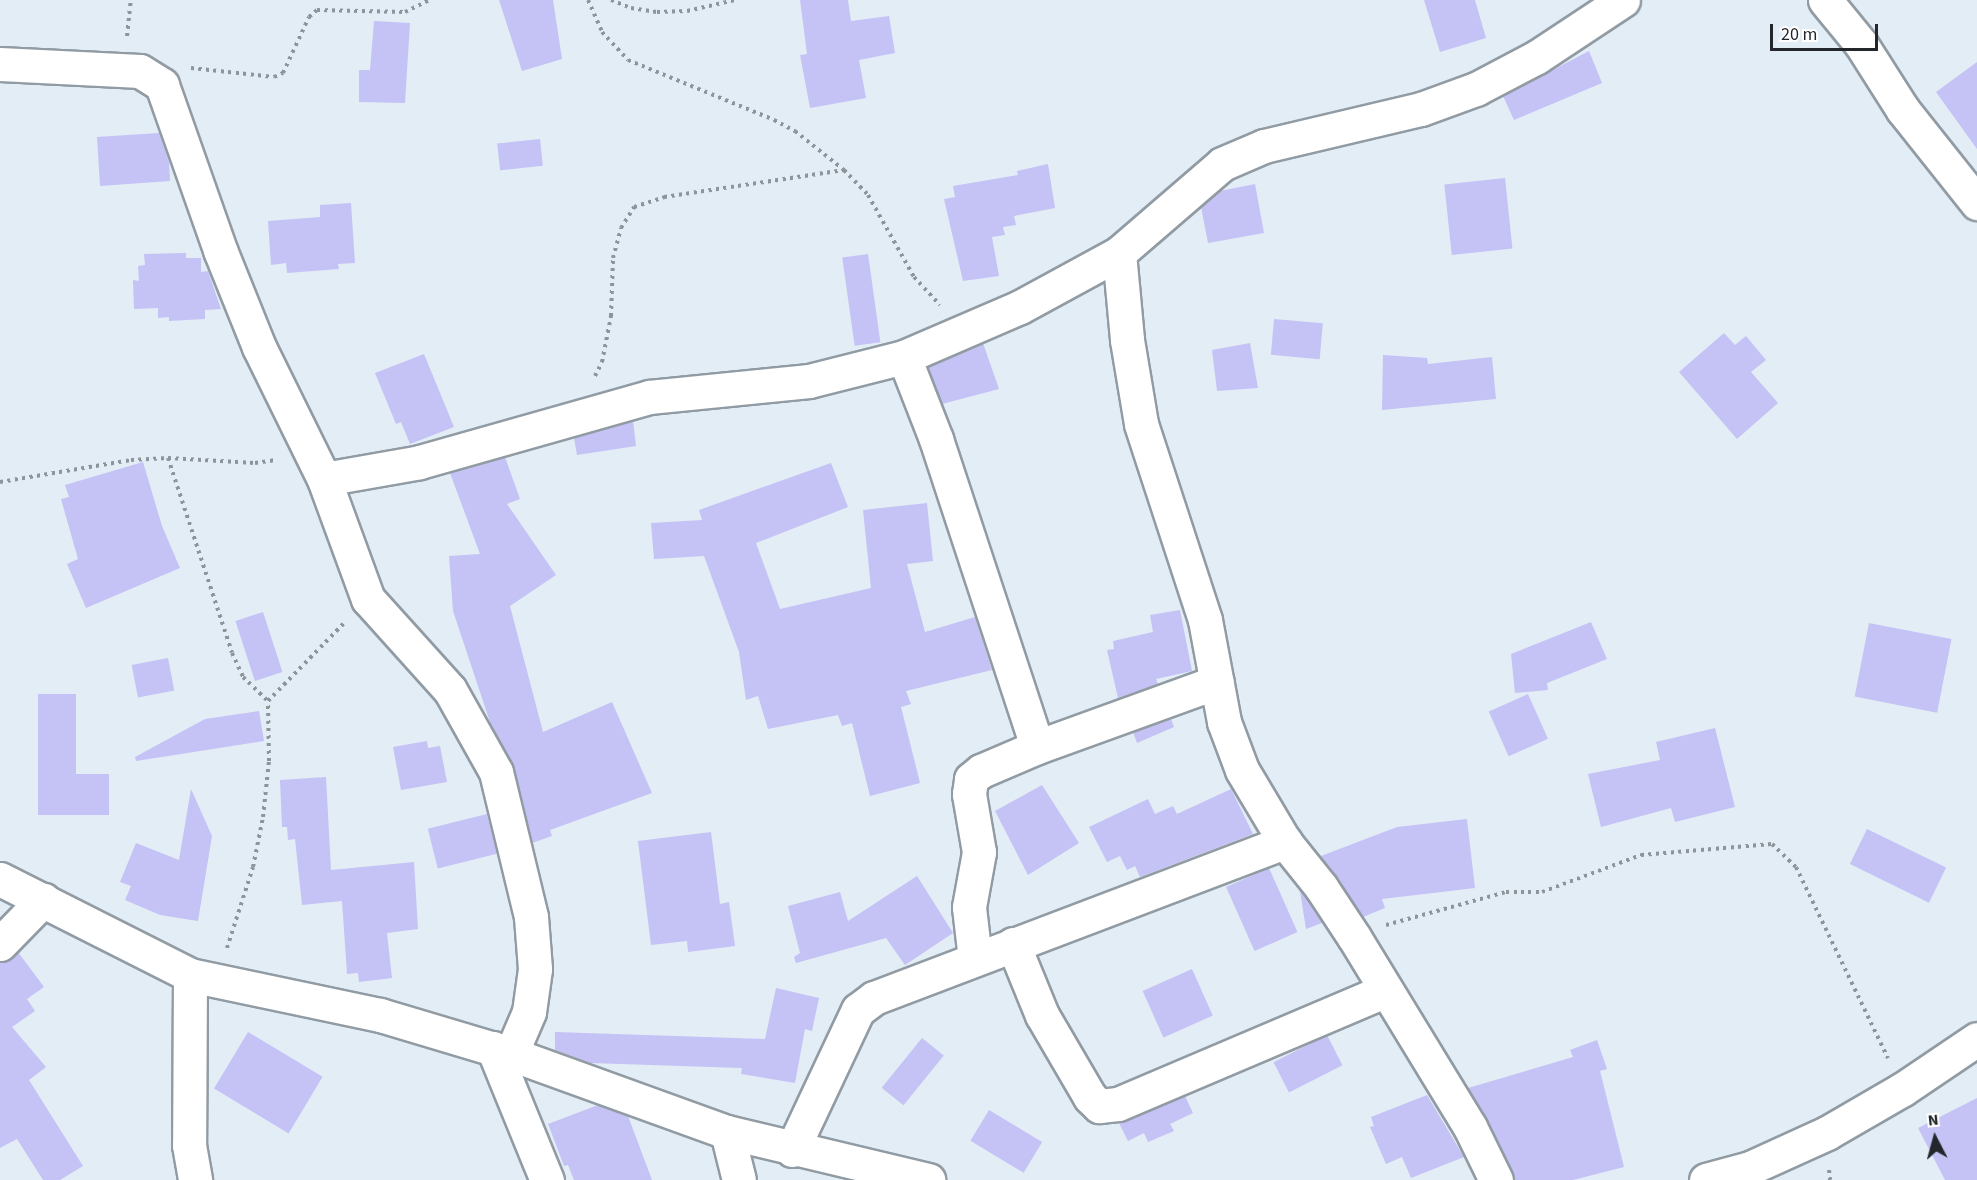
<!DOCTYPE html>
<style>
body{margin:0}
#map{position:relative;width:1977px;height:1180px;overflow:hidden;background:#e3edf6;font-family:"Source Sans 3",sans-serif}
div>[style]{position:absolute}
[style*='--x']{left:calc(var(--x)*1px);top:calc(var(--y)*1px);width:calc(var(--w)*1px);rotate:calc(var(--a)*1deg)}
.building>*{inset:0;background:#c5c2f5;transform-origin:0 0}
.path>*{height:4px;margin-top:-2px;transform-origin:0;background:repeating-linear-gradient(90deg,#8d949a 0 3px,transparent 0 7.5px)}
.roads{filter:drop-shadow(2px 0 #919ba3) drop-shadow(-2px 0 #919ba3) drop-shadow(0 2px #919ba3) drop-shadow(0 -2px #919ba3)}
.minor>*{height:33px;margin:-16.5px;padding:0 16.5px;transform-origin:16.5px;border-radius:16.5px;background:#fff}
span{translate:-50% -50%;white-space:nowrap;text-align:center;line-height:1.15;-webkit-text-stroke:6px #fff;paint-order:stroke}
.north{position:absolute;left:1905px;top:1108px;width:60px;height:60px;-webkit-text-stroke:4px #fff;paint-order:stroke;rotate:354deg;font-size:16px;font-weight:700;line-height:24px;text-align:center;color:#23262a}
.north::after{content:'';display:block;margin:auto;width:21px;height:27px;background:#23262a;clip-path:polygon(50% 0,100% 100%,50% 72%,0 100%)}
.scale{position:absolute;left:1770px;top:24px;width:108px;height:27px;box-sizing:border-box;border:3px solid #23262a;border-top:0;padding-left:8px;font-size:18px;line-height:21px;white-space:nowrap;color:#23262a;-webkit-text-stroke:4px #fff;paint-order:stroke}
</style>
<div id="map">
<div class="building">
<i style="clip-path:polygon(499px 0,553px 0,562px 59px,522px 71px)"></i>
<i style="clip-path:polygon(800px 0,848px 0,851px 21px,889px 16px,895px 53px,859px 60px,866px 98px,810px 108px,800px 55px,807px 54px)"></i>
<i style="clip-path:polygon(1424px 0,1475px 0,1486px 38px,1440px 52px)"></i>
<i style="clip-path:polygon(374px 21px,410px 23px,405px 103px,359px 102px,359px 70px,370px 70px)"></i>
<i style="clip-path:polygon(1589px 51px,1602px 83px,1514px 120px,1503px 96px)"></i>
<i style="clip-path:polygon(1977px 62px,1977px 149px,1936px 92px)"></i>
<i style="clip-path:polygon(159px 133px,169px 162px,170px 181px,100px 186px,97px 137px)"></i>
<i style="left:540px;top:139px;width:27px;height:43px;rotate:84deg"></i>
<i style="clip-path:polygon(1048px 164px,1055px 208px,1014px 216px,1016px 225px,1003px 227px,1005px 235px,992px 237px,999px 276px,963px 281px,944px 199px,955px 197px,953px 186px,1018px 175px,1017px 171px)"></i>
<i style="left:1505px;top:178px;width:71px;height:61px;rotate:84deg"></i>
<i style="clip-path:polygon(1255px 184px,1264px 233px,1208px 243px,1201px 207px,1220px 191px)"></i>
<i style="clip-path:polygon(351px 203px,355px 263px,338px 264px,339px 269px,287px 273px,286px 263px,271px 265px,268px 221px,320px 217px,320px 205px)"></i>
<i style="clip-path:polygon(186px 253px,186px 258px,201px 258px,201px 272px,208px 271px,221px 309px,205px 310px,205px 319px,169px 321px,169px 317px,158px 318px,158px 308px,134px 309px,133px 280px,139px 281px,138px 266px,145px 265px,144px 254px)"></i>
<i style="left:868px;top:254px;width:89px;height:26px;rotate:82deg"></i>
<i style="left:1274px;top:319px;width:49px;height:36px;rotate:5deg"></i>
<i style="clip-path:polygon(1724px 333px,1735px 345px,1746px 336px,1766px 360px,1751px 372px,1778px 403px,1737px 439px,1679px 372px)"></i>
<i style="clip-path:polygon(983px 343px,999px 389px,942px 404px,928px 367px)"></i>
<i style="clip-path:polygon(1250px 343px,1258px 388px,1217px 391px,1212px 350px)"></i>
<i style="clip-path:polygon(424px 354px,454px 427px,410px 444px,401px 422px,396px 424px,375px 373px)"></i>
<i style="clip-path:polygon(1383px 355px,1427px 358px,1428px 364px,1492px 357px,1496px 399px,1382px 410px)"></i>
<i style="clip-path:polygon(633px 421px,636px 446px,577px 455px,574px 438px)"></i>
<i style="clip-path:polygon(505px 457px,520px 499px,507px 504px,556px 575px,510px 606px,543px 732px,612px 702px,652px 793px,550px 830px,552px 836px,532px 843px,514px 767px,490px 722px,453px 611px,449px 556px,480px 554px,450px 473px)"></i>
<i style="clip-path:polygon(143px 462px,162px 526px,180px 568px,86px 608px,67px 564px,78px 559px,61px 499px,69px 497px,65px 485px)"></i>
<i style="clip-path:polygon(831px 463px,848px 507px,756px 543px,780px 609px,871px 588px,863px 510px,927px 503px,933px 561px,907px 564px,925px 632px,975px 617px,992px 670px,906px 691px,911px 704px,901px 707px,920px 783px,870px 796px,852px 723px,842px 726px,838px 715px,768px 729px,758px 696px,746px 700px,739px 652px,704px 556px,654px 559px,651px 523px,702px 520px,699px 510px)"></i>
<i style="clip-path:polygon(1180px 610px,1192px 671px,1156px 679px,1158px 684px,1118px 698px,1107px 650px,1114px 649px,1113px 641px,1153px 632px,1150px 615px)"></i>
<i style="left:263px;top:612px;width:63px;height:29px;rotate:72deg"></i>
<i style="clip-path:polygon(1591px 622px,1607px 659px,1547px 683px,1548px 690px,1515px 693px,1511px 654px)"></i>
<i style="left:1869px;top:623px;width:84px;height:75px;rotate:11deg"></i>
<i style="left:168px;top:658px;width:33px;height:37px;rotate:79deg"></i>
<i style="clip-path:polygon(38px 694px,76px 694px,76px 774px,109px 774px,109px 815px,38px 815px)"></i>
<i style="left:1528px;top:694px;width:49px;height:43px;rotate:66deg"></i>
<i style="clip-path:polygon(259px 711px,264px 741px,136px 761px,135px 757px,205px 719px)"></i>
<i style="clip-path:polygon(1171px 719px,1174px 727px,1137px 743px,1133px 732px)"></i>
<i style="clip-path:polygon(1715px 728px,1735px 807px,1675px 822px,1671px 808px,1601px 827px,1588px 774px,1660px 760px,1656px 742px)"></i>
<i style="clip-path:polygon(427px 741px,428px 748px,440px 746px,447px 782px,401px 790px,393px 747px)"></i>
<i style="clip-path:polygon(326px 777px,331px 870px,414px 862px,418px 929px,387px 933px,392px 978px,359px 982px,358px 973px,347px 974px,342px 901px,302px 905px,295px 839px,288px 840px,287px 827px,282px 827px,280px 780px)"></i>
<i style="clip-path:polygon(1042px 785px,1079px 843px,1028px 875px,995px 811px)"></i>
<i style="clip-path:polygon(191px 789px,212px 836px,198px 921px,160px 915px,125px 900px,131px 886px,120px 882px,136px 843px,179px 860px)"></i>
<i style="clip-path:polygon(1231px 789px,1253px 834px,1140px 877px,1135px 866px,1127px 870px,1120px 856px,1107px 862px,1089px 827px,1148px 799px,1155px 814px,1173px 806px,1177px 814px)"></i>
<i style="left:487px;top:814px;width:41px;height:61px;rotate:76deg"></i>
<i style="clip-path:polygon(1467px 819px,1475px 888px,1382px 899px,1385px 908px,1363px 917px,1321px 856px,1397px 827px)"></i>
<i style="left:1867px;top:829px;width:88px;height:39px;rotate:26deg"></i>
<i style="clip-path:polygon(711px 832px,720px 904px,729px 902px,735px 946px,688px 952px,687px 941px,651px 945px,638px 841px)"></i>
<i style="left:1269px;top:868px;width:70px;height:47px;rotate:66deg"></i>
<i style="clip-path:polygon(917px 876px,953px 933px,905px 965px,886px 938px,796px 963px,794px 957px,800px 953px,788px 906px,840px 892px,848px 921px)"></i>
<i style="clip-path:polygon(1300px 891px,1306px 898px,1322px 923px,1306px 929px)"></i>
<i style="clip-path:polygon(18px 952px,44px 987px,27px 999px,35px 1011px,12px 1027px,46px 1067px,29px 1080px,83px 1166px,60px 1180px,43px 1180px,17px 1139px,0 1148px,0 962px)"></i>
<i style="left:1192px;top:969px;width:51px;height:54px;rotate:66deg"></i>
<i style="clip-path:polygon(776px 988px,819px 998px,812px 1031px,805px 1029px,795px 1083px,741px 1074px,742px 1068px,590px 1063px,555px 1050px,555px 1032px,765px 1039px)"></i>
<i style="left:248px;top:1032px;width:87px;height:66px;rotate:31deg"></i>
<i style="left:1327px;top:1035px;width:34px;height:60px;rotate:63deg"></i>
<i style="left:922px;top:1038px;width:28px;height:64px;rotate:39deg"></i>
<i style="clip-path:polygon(1597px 1040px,1607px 1069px,1600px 1071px,1624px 1167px,1573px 1180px,1515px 1180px,1499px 1143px,1468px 1088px,1573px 1057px,1570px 1050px)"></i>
<i style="clip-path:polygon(1427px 1095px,1464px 1157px,1411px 1178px,1402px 1157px,1386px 1164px,1370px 1127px,1374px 1126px,1371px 1117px)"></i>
<i style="clip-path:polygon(1185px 1096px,1193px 1113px,1170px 1124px,1174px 1131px,1148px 1142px,1144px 1133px,1128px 1141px,1119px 1123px)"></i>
<i style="clip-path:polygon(1977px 1098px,1977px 1180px,1945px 1180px,1918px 1128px)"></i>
<i style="clip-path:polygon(598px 1105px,628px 1116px,652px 1180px,574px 1180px,568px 1165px,564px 1166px,548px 1124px)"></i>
<i style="left:989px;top:1110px;width:62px;height:36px;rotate:31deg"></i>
</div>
<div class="path">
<i style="--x:588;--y:0;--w:35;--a:66"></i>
<i style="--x:602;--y:32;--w:38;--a:47"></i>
<i style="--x:628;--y:60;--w:158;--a:22.3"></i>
<i style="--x:774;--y:120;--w:24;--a:28"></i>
<i style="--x:795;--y:131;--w:63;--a:38.5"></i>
<i style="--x:844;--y:170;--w:35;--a:46"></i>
<i style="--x:868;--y:195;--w:94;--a:60.7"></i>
<i style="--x:914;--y:277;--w:38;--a:47"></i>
<i style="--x:611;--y:0;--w:22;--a:22"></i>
<i style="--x:631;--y:8;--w:26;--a:9"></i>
<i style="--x:657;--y:12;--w:30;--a:-2"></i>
<i style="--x:687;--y:11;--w:49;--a:-12.9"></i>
<i style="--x:127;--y:36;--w:36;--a:-84"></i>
<i style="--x:191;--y:68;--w:83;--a:6.2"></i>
<i style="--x:274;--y:77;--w:10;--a:-24"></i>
<i style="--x:283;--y:73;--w:62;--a:-65.1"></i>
<i style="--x:309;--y:17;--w:11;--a:-41"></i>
<i style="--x:317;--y:10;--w:88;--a:1.3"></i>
<i style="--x:405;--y:12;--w:28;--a:-26"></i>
<i style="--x:595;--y:376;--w:16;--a:-63"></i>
<i style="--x:602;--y:362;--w:47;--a:-78.9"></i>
<i style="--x:611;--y:316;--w:58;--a:-88"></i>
<i style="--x:613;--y:258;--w:31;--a:-75"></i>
<i style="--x:621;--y:228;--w:25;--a:-58"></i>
<i style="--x:634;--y:207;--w:32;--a:-18"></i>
<i style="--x:664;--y:197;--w:182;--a:-8.5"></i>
<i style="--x:168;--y:458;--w:205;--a:71.8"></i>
<i style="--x:232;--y:653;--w:26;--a:65"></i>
<i style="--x:243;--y:677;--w:35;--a:44"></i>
<i style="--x:0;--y:482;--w:133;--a:-9.5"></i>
<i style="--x:131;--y:460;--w:37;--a:-3"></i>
<i style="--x:168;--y:458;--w:87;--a:3.3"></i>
<i style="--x:255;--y:463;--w:21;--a:-8"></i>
<i style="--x:1386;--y:925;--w:124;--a:-15.4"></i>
<i style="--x:1506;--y:892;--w:36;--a:0"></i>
<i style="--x:1542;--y:892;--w:106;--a:-20.5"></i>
<i style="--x:1641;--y:855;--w:131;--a:-4.8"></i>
<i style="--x:1772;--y:844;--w:33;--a:44"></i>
<i style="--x:1796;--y:867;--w:212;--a:64.3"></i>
<i style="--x:227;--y:948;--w:85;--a:-72.2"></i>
<i style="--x:253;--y:867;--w:51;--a:-78.7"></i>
<i style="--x:263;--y:817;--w:56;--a:-83.9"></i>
<i style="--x:269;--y:761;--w:60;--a:-91"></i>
<i style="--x:268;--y:701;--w:109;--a:-45.7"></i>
<i style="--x:1829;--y:1170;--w:10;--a:84"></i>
</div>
<div class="roads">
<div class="minor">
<i style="--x:1825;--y:0;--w:57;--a:50.7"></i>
<i style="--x:1861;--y:44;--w:78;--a:57.5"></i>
<i style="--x:1903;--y:110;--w:119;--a:51.5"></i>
<i style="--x:0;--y:64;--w:140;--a:2.9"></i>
<i style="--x:140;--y:71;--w:26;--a:32"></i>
<i style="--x:162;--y:85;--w:175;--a:70.6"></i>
<i style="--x:220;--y:250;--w:105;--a:68.1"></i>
<i style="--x:259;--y:347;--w:147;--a:63.8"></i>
<i style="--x:324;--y:479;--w:128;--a:69.9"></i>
<i style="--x:368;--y:599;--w:122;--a:48"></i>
<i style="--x:450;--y:690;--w:94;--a:60.7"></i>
<i style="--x:496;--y:772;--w:149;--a:76.4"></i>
<i style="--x:531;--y:917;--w:52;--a:85.6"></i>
<i style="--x:535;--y:969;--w:43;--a:97.9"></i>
<i style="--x:529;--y:1012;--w:46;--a:113.2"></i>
<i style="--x:1119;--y:253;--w:87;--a:84.7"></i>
<i style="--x:1127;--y:340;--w:85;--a:80.5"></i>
<i style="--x:1141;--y:424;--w:206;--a:71.9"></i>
<i style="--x:1205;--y:620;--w:104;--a:79.4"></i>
<i style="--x:1224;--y:722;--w:51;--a:69.4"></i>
<i style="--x:1242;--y:770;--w:84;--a:59.2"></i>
<i style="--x:1285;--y:842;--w:58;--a:51.3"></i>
<i style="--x:1321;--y:887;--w:60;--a:56.6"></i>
<i style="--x:1354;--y:937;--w:223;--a:58.6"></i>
<i style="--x:1470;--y:1127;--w:59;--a:63.9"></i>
<i style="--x:904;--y:357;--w:88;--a:68.7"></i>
<i style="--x:936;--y:439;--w:324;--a:71.8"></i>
<i style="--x:324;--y:479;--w:97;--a:-10"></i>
<i style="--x:420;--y:462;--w:238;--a:-15.8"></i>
<i style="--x:649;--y:397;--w:161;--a:-5.7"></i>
<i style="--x:809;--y:381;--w:98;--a:-14.2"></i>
<i style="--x:904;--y:357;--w:126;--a:-23.3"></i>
<i style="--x:1020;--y:307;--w:113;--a:-28.6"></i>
<i style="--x:1119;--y:253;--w:136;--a:-40.8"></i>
<i style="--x:1222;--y:164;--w:46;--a:-23.2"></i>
<i style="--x:1264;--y:146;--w:161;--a:-13.3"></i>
<i style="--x:1421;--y:109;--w:59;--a:-20"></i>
<i style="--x:1476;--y:89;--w:69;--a:-27.7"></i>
<i style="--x:1537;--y:57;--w:103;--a:-33.5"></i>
<i style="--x:0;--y:879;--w:213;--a:26.8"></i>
<i style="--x:190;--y:975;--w:194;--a:11.9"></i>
<i style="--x:380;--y:1015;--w:137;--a:16.6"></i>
<i style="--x:511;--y:1054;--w:230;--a:19.9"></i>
<i style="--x:727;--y:1132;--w:207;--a:13.4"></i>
<i style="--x:0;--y:944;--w:62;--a:-45.7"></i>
<i style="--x:1013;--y:944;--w:77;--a:67.8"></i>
<i style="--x:1042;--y:1015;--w:95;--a:59.7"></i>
<i style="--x:1090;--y:1097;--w:13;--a:45"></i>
<i style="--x:1099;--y:1106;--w:19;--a:-6"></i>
<i style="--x:1118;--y:1104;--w:291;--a:-23"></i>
<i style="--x:975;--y:959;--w:52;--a:-96.6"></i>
<i style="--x:969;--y:907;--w:56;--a:-79.7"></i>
<i style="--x:979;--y:852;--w:59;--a:-99.8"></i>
<i style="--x:969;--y:794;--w:15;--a:-82"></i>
<i style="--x:971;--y:779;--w:13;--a:-39"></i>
<i style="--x:981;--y:771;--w:61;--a:-23.2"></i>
<i style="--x:1037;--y:747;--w:191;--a:-19.9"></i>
<i style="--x:190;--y:975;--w:170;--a:90.3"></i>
<i style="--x:189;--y:1145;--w:36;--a:80"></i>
<i style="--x:493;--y:1048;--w:143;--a:67.8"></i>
<i style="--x:727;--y:1132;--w:49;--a:76"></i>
<i style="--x:792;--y:1150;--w:155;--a:-64.8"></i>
<i style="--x:858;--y:1010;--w:20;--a:-37"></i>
<i style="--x:874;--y:998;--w:440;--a:-20.8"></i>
<i style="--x:1706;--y:1180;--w:46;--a:-15.3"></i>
<i style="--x:1750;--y:1168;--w:85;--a:-24.4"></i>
<i style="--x:1827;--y:1133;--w:88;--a:-30.1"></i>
<i style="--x:1903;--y:1089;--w:89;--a:-34"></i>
</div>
</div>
<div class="north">N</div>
<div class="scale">20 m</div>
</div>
